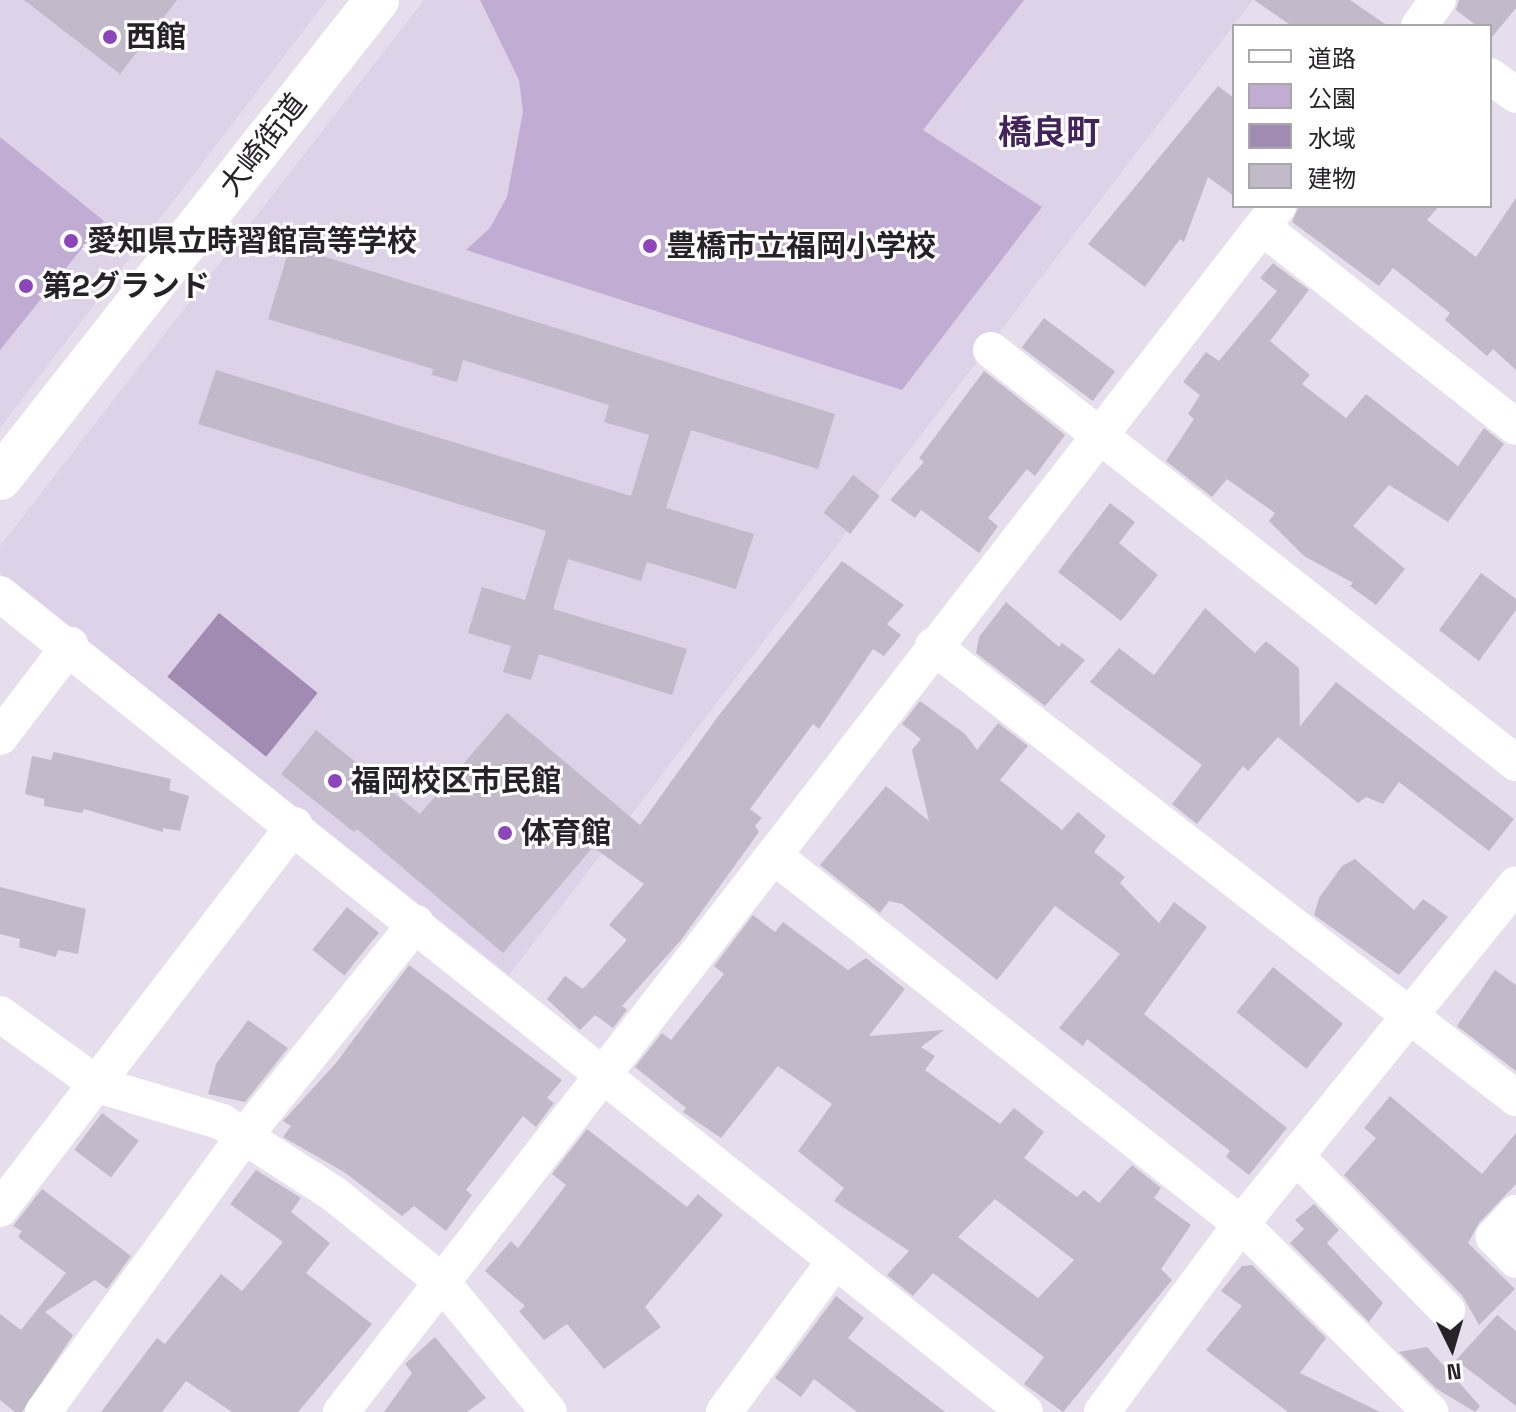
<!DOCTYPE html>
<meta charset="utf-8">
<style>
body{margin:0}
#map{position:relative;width:1516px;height:1412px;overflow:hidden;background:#e6deed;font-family:"Space Grotesk","Noto Sans JP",sans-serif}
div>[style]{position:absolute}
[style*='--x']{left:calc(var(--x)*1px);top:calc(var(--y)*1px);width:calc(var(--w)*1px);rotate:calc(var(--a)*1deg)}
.built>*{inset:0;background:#ded2e8}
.green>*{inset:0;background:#c1acd3}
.water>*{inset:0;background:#a18bb3;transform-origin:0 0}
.building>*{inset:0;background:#c2bac9;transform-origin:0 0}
.minor>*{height:36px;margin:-18px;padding:0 18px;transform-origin:18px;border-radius:18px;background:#fff}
.major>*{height:44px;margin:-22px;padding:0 22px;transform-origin:22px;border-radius:22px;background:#fff}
.dots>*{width:22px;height:22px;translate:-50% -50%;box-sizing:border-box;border:4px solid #fff;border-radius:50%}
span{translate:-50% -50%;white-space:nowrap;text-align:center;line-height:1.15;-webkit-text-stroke:6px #fff;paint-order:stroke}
.poi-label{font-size:30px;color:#262328;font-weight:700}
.left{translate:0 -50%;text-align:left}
.street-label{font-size:30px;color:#262328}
.quarter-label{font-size:34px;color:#44235b;font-weight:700}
.legend{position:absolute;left:1232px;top:24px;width:260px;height:184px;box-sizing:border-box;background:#fff;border:2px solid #a8a7a9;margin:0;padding:10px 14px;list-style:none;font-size:24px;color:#262328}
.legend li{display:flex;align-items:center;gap:16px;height:40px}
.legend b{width:40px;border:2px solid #a8a7a9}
.north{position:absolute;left:1412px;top:1308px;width:80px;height:80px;-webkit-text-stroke:6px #fff;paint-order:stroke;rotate:175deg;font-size:22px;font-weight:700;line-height:32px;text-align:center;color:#262328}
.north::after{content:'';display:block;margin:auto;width:28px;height:36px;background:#262328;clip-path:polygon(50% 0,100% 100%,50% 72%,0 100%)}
</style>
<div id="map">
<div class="built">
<i style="clip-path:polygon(0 0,327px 0,0 428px)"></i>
<i style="clip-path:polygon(424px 0,1253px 0,509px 975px,0 573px,0 546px)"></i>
</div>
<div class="green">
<i style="clip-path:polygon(480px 0,1024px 0,923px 130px,1042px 207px,902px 390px,466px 250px,490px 228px,507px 197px,523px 112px,519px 80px)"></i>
<i style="clip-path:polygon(0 137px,104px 221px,0 350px)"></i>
</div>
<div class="water">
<i style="left:219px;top:613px;width:127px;height:82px;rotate:39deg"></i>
</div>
<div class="building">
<i style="clip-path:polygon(24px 0,177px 0,120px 74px)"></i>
<i style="clip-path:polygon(1254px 0,1350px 0,1388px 26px,1292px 26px)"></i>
<i style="clip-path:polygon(1459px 0,1516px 0,1516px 8px,1492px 37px,1490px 26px,1477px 26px,1456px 10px)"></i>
<i style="clip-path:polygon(1218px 86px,1234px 98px,1234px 196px,1208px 177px,1184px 242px,1180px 239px,1145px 287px,1088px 244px)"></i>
<i style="clip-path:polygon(1516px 198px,1516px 370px,1493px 349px,1487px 356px,1445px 320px,1450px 313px,1393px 268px,1379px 286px,1292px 222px,1299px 206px,1439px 206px,1427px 220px,1476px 257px)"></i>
<i style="clip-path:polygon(290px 246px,835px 414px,818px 469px,691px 430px,666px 508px,754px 534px,736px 589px,647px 562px,641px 581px,568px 559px,553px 609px,687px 649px,672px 695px,539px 654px,531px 680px,503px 672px,511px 646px,468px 633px,482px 587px,525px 600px,546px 531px,198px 424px,216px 370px,631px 496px,649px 435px,604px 422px,609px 405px,463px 360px,457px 382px,432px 375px,433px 369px,268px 319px)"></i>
<i style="clip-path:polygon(1273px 263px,1309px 290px,1270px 341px,1310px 375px,1302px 384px,1346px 418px,1366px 394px,1458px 466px,1484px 428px,1504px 444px,1448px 522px,1389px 485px,1353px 526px,1405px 569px,1376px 605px,1350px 586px,1353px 583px,1304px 556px,1269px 521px,1275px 513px,1227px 479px,1212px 497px,1166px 461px,1194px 419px,1188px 414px,1200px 395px,1183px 382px,1206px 352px,1219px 361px,1277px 291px,1260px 278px)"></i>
<i style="left:1044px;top:318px;width:89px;height:37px;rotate:37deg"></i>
<i style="clip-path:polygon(984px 371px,1065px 435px,1035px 476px,1027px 469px,988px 518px,998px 526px,979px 553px,921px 510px,915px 518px,890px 500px,924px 462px,919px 458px)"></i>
<i style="left:853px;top:475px;width:34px;height:48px;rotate:38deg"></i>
<i style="clip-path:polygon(1110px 503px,1135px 522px,1119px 543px,1158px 575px,1121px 621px,1058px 572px)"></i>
<i style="clip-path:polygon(842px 561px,904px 605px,887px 624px,901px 635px,884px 656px,873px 649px,819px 729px,813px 724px,750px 809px,762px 818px,755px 826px,759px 832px,681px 940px,622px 1006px,627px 1010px,613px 1028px,595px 1015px,580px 1030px,547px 999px,565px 976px,583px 989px,627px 940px,609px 925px,644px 884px,593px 847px,503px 953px,357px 829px,354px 832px,281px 774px,316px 730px,420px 814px,507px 713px,640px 825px,719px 715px)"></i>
<i style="clip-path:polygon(1481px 573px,1516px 599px,1516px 610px,1479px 661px,1439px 630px)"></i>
<i style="clip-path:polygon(1006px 602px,1059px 647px,1062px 643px,1085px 660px,1045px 706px,976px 653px,979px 637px)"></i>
<i style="clip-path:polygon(1205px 608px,1255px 653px,1266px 641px,1299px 668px,1300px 726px,1336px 682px,1514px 819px,1489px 851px,1399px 782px,1383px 804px,1366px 797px,1358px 803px,1278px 737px,1248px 771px,1243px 766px,1197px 824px,1172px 804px,1202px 765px,1090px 682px,1119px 648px,1154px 675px)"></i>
<i style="clip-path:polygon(920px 701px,965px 734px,977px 750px,998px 723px,1028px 746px,1000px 780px,1062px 830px,1078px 812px,1106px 836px,1094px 852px,1125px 877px,1120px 883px,1159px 923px,1174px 902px,1207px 927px,1144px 1014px,1287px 1128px,1249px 1175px,1226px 1157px,1230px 1151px,1087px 1039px,1083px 1046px,1059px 1028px,1120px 954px,1055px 906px,997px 980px,902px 904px,889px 901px,880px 913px,820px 865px,886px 786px,929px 821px,912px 750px,921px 739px,902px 724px)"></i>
<i style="clip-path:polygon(54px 752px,171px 779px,169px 790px,189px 796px,180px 831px,163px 828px,163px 832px,84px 809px,82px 813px,44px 806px,44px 799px,25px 794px,32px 756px,51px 760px)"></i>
<i style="clip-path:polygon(1355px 859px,1414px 910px,1423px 899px,1448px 917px,1399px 975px,1314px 915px,1319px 898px,1342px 866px)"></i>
<i style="clip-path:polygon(0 887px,86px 909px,78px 954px,58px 950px,56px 957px,19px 947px,20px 939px,0 934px)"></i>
<i style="left:347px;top:907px;width:41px;height:55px;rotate:39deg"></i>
<i style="clip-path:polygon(evenodd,753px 915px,775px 932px,783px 922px,848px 970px,866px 958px,905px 989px,869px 1036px,944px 1030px,921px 1047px,935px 1056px,925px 1070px,1000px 1124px,1014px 1108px,1044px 1132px,1024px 1158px,1077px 1197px,1084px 1190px,1099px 1203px,1132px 1165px,1161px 1188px,1154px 1198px,1191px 1225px,1161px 1269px,1172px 1280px,1063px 1412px,1024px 1384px,1044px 1357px,933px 1273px,913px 1296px,887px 1275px,909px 1251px,834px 1201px,844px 1188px,798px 1151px,832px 1104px,778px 1066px,721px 1138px,683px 1112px,686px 1108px,635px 1067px,662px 1033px,671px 1040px,724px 974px,714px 966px,753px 915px,995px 1199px,1074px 1260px,1038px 1298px,958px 1237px,995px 1199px)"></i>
<i style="clip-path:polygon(409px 965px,562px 1080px,547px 1098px,554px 1103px,536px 1127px,523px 1116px,466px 1190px,472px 1195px,446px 1231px,414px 1206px,402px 1216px,344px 1172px,283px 1137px,291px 1126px,283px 1121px,336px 1063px)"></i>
<i style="left:1273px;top:967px;width:90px;height:58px;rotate:39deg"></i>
<i style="clip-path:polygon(1495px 970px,1516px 985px,1516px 1071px,1457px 1026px)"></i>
<i style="clip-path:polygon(248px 1020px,288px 1048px,245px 1102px,208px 1094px,216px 1064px)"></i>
<i style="clip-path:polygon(1390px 1096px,1482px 1174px,1516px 1133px,1516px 1184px,1479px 1223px,1468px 1243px,1515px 1289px,1479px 1325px,1462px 1295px,1344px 1175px,1376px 1138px,1364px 1128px)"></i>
<i style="left:102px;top:1113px;width:46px;height:46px;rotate:37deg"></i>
<i style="clip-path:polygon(587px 1129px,687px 1207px,698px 1194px,723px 1215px,645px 1307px,661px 1327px,604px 1369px,567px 1324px,544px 1340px,519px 1311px,525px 1306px,485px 1271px,511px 1241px,518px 1248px,566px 1185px,552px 1174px)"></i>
<i style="clip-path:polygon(256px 1170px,301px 1198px,291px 1212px,330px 1243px,306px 1273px,372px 1324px,298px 1412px,232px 1412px,186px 1381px,162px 1412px,101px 1412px,157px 1338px,165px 1344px,221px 1274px,242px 1291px,283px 1242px,230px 1204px)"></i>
<i style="clip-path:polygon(42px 1189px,131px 1256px,107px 1289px,95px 1280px,45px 1312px,73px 1335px,22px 1412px,15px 1412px,0 1400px,0 1314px,21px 1330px,66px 1273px,18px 1237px,22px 1231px,13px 1226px)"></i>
<i style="clip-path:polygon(1314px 1204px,1339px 1230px,1327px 1243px,1383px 1303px,1369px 1322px,1290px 1243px,1304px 1229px,1295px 1220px)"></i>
<i style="clip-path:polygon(1252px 1265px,1326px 1338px,1300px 1373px,1380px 1412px,1288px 1412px,1206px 1350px,1242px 1306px,1221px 1291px,1242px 1266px)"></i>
<i style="clip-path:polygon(836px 1296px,864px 1318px,848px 1338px,945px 1412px,857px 1412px,814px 1379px,801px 1397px,775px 1378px)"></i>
<i style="clip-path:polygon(1497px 1315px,1516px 1331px,1516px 1406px,1456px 1360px)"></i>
<i style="clip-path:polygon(435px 1337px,486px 1398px,467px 1412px,384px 1412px,412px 1373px,405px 1364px)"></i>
<i style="clip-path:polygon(1427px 1347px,1480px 1406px,1475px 1412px,1437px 1389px,1399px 1352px)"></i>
</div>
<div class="minor">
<i style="--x:1419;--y:26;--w:32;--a:-54"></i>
<i style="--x:1490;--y:76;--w:32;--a:36"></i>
<i style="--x:1262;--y:227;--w:323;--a:38.2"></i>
<i style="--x:991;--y:350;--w:668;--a:38.19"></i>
<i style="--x:0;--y:594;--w:1311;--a:38.59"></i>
<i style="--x:933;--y:646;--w:738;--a:37.79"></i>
<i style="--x:0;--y:737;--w:116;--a:-52.7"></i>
<i style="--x:774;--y:856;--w:595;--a:38.24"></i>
<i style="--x:1241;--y:1224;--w:267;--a:44.8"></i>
<i style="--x:0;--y:1014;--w:121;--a:35.9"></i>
<i style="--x:98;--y:1085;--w:129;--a:16.6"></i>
<i style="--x:222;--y:1122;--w:133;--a:32.7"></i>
<i style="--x:334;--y:1194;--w:136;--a:39.1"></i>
<i style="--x:440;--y:1280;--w:171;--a:50.5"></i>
<i style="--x:1296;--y:1156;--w:216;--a:45.6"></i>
<i style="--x:0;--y:1209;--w:484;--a:-52.5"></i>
<i style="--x:1516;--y:1213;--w:33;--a:133"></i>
<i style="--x:1494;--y:1237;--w:32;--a:46"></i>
<i style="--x:43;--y:1412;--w:344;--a:-53.9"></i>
<i style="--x:246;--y:1134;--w:271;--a:-51.1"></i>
<i style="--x:341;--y:1412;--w:1527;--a:-52.15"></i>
<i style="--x:724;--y:1412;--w:186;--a:-53.7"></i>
<i style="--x:1102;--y:1412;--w:234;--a:-53.5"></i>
<i style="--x:1241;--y:1224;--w:437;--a:-51"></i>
</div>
<div class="major">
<i style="--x:0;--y:478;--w:609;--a:-51.74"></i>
</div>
<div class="dots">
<i style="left:110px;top:37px;background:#8c46ba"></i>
<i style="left:71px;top:241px;background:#8c46ba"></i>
<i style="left:650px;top:246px;background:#8c46ba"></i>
<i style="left:26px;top:286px;background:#8c46ba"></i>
<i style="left:335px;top:781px;background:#8c46ba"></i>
<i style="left:505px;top:833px;background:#8c46ba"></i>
</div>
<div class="poi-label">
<span class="left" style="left:126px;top:37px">西館</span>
<span class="left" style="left:87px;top:241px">愛知県立時習館高等学校</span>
<span class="left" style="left:666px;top:246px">豊橋市立福岡小学校</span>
<span class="left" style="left:42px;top:286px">第2グランド</span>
<span class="left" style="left:351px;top:781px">福岡校区市民館</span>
<span class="left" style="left:521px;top:833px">体育館</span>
</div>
<div class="street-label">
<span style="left:263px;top:145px;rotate:-52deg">大崎街道</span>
</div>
<div class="quarter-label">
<span style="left:1049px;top:133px">橋良町</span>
</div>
<ul class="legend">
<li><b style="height:10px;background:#fff"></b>道路</li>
<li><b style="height:22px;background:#c1acd3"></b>公園</li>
<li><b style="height:22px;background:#a18bb3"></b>水域</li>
<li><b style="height:22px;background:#c2bac9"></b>建物</li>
</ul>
<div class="north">N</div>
</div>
